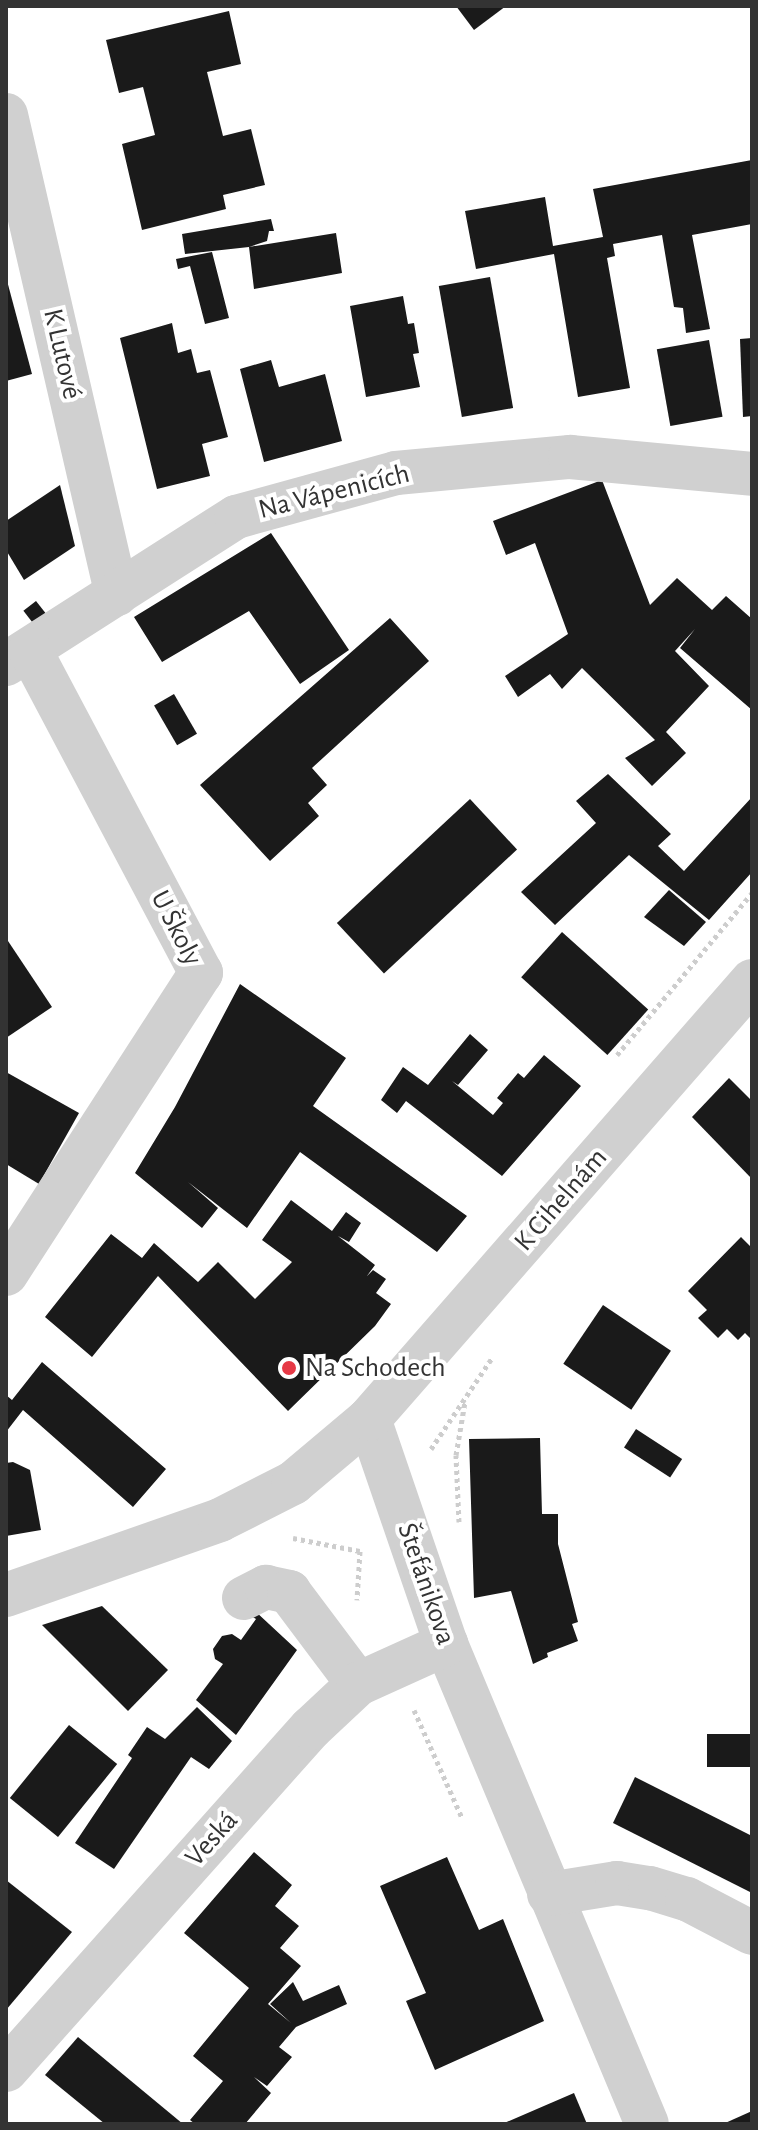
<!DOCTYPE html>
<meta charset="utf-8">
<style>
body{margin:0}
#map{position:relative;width:758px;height:2130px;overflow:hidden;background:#fff;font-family:"Alegreya Sans",sans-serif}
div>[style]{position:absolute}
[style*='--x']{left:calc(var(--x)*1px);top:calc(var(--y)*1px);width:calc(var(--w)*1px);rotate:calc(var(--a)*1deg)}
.building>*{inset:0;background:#1a1a1a;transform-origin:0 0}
.path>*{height:5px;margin-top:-2.5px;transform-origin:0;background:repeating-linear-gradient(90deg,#cdcdcd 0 4px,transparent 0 8px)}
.minor>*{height:44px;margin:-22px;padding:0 22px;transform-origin:22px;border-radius:22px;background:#d0d0d0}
.dots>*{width:22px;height:22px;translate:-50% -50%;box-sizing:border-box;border:4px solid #fff;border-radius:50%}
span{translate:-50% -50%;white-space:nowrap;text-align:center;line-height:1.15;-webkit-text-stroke:8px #fff;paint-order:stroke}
.street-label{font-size:28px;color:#333}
.poi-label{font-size:28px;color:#333}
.left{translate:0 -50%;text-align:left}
.frame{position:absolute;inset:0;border:8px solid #333;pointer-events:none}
</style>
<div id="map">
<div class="building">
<i style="clip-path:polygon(456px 6px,506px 6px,474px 30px)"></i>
<i style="clip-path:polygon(229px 11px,241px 64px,207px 72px,223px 136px,251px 129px,265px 185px,223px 195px,226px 209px,142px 230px,122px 144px,155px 135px,143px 87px,119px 93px,106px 40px)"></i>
<i style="clip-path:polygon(752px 160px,752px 224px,692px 235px,710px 329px,686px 333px,683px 308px,674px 307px,662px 235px,613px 244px,615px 256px,607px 258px,630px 388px,578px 397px,554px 254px,476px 269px,465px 211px,545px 197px,553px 246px,603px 237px,593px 189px)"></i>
<i style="clip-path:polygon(271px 219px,274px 231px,269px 231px,267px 241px,249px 247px,336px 233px,342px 273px,254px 289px,249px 247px,185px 254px,182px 234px)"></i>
<i style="clip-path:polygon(212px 252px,229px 318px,205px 324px,190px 266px,178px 269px,176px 259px)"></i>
<i style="clip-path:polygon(6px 277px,32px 374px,6px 381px)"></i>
<i style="left:490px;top:277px;width:133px;height:52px;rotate:80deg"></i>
<i style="clip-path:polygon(403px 296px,408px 324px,414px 323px,419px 353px,413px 354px,420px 387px,366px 397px,350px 306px)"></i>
<i style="clip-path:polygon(172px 323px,178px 353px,191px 349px,197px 373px,210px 370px,228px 437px,202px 444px,210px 476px,157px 489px,120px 338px)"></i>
<i style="clip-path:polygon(752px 338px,752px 416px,743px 417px,740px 339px)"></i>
<i style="left:709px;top:340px;width:78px;height:53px;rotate:80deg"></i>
<i style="clip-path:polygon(271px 360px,279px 387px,325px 374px,342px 441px,264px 462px,240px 369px)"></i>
<i style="clip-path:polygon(602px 480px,650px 605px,677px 578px,712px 610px,726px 596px,752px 619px,752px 710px,680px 648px,695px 629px,675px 651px,709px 686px,666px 732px,686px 753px,652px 786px,625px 758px,655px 740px,582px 668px,562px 689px,550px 674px,518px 697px,505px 676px,568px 634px,535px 543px,506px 555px,493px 521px)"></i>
<i style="clip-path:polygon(60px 485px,75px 546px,24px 580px,6px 550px,6px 521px)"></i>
<i style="clip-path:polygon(271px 533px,349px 650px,300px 684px,249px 611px,162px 662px,134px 617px)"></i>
<i style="left:36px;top:601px;width:16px;height:16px;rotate:52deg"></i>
<i style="clip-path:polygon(390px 618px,429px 661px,312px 768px,327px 785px,308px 803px,319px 816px,270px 861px,200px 785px)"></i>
<i style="left:174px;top:694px;width:46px;height:23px;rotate:60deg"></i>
<i style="clip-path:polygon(608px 774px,671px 834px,658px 846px,684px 871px,752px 797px,752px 872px,709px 920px,629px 855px,555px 925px,521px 892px,596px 823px,576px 801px)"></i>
<i style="left:470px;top:799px;width:69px;height:182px;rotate:47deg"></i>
<i style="clip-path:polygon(669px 890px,706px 922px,684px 946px,644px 917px)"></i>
<i style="left:562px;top:932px;width:116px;height:61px;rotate:42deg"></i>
<i style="clip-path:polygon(6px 938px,52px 1007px,6px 1038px)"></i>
<i style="clip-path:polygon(240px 984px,346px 1058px,313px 1106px,467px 1216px,437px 1252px,300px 1152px,247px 1228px,188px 1182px,218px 1208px,202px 1228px,135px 1173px,175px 1107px)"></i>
<i style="clip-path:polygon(470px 1034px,488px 1050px,458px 1085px,452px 1081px,493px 1115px,503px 1103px,497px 1098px,518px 1073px,524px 1078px,544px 1055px,581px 1086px,502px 1176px,406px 1101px,397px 1113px,381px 1100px,403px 1067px,428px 1085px)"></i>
<i style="clip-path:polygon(6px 1072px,79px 1113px,39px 1184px,6px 1164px)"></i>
<i style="clip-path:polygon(729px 1078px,752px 1101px,752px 1179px,692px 1117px)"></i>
<i style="clip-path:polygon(291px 1200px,332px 1231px,346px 1212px,361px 1223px,349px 1242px,338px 1236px,375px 1265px,367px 1276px,373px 1270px,386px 1279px,376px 1293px,391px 1304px,375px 1326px,288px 1411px,158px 1276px,92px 1357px,45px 1317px,111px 1234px,142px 1258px,154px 1243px,198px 1282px,218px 1262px,255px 1299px,292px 1262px,262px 1240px)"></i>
<i style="clip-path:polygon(741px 1237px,752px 1248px,752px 1340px,745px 1333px,738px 1340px,727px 1329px,718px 1338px,698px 1318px,707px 1310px,688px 1291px)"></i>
<i style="left:603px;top:1305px;width:82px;height:71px;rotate:34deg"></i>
<i style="clip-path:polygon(42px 1362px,166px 1469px,133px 1507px,23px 1410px,6px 1432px,6px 1395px,12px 1400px)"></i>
<i style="left:636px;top:1429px;width:55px;height:22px;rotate:33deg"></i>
<i style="clip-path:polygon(540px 1438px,542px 1514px,558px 1514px,558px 1544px,578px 1622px,572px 1624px,578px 1641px,547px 1653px,548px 1657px,533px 1664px,511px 1591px,474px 1598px,469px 1439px)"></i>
<i style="clip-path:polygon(13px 1462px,30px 1470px,41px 1530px,6px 1536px,6px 1463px)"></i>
<i style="clip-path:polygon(102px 1606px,168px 1670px,128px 1711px,42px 1625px)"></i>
<i style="clip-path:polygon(255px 1611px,297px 1650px,236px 1735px,196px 1700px,223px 1664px,215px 1659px,213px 1649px,222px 1636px,232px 1634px,241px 1640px,256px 1619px,251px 1616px)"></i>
<i style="clip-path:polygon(197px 1707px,232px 1741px,209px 1769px,191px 1757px,114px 1869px,75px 1843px,132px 1758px,128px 1755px,147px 1727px,165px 1739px)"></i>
<i style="left:69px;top:1725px;width:62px;height:94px;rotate:39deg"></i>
<i style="left:752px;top:1734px;width:33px;height:45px;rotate:90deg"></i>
<i style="clip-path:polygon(635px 1777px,752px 1836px,752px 1893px,613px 1823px)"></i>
<i style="clip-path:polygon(254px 1852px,292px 1885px,275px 1906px,299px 1926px,280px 1948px,301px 1966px,268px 2004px,291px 2023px,270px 2004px,293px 1982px,303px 2001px,339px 1985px,347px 2004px,296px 2027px,279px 2047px,292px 2057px,267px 2086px,254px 2077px,271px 2093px,245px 2124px,195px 2124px,190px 2120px,223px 2081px,193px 2056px,249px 1988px,184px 1933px)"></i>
<i style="clip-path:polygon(447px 1857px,479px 1930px,503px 1919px,544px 2021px,435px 2070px,406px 2001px,426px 1993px,380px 1886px)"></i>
<i style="clip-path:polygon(6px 1880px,72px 1932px,6px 2010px)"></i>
<i style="clip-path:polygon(78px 2037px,183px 2124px,105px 2124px,45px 2075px)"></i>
<i style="clip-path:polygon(574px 2093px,587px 2124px,502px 2124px)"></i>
<i style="clip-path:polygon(752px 2111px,752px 2124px,723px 2124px)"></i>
</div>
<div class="path">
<i style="--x:617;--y:1055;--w:211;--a:-50.2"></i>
<i style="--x:431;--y:1449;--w:110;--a:-56.2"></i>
<i style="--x:459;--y:1522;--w:67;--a:-92.6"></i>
<i style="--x:456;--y:1455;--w:54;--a:-80.4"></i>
<i style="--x:293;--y:1538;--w:68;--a:11"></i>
<i style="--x:360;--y:1551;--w:49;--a:93.5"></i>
<i style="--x:414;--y:1710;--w:118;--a:66"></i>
</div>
<div class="minor">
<i style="--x:6;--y:115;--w:492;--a:77"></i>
<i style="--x:6;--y:664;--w:273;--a:-32.6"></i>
<i style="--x:236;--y:517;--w:166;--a:-15.4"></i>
<i style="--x:396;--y:473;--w:175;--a:-5.3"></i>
<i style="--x:570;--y:457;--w:183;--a:5.3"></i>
<i style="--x:6;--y:1274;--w:359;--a:-57.1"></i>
<i style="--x:201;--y:973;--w:365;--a:-117.9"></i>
<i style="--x:369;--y:1419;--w:238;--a:71.1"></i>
<i style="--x:446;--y:1644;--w:520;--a:67.28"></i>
<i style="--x:6;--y:1595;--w:227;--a:-19.3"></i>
<i style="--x:220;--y:1520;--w:82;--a:-26.9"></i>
<i style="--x:293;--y:1483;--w:99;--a:-40.1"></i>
<i style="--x:369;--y:1419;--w:582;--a:-48.83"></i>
<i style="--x:244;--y:1598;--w:25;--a:-27"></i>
<i style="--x:266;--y:1587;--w:24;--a:12"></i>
<i style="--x:289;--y:1592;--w:115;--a:53.1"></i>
<i style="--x:549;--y:1894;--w:69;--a:-9.2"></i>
<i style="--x:617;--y:1883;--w:33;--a:9"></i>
<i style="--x:650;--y:1888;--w:39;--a:17"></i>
<i style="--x:687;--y:1899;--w:73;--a:27.6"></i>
<i style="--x:6;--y:2070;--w:458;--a:-48.3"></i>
<i style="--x:311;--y:1728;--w:64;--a:-43.1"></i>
<i style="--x:358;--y:1684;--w:97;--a:-24.4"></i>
</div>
<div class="dots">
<i style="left:289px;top:1368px;background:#e63946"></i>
</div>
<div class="street-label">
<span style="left:62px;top:354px;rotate:77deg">K Lutové</span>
<span style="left:334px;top:492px;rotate:-14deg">Na Vápenicích</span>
<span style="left:176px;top:928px;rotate:63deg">U Školy</span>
<span style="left:561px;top:1200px;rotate:-49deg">K Cihelnám</span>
<span style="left:426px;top:1584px;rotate:71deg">Štefánikova</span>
<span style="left:212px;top:1839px;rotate:-48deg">Veská</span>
</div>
<div class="poi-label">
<span class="left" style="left:305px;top:1368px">Na Schodech</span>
</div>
<div class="frame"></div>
</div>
